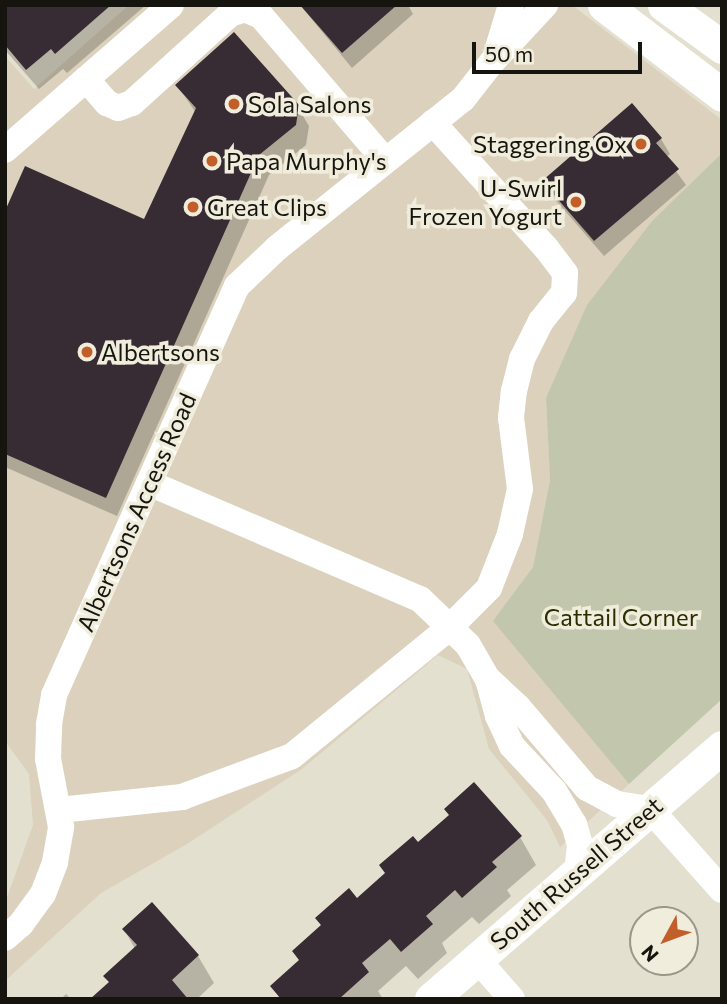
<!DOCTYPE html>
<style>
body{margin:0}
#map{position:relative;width:727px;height:1004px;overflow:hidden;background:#e4e0cf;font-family:Commissioner,sans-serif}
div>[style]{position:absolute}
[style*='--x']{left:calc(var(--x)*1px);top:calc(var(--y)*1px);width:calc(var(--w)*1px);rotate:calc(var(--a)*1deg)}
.commercial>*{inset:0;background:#dbd1bc}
.green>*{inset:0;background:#c2c6ad}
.shadow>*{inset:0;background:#0003}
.building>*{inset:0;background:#382c34}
.minor>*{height:26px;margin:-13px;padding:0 13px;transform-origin:13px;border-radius:13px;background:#fff}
.major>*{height:33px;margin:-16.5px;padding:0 16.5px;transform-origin:16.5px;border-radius:16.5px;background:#fff}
.dots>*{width:19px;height:19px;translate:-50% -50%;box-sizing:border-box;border:4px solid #f1eddc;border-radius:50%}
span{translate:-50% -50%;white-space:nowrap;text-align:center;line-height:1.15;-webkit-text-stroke:7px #f1eddc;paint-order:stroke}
.poi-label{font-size:24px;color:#15140e}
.left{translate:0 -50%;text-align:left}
.right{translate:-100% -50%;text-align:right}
.street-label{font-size:24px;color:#15140e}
.park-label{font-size:24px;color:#2a2d00}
.frame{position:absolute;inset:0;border:7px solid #15140e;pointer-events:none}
.north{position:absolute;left:629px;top:906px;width:70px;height:70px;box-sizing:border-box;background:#f1eddc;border:2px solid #99968a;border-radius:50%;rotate:229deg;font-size:19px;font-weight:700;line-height:28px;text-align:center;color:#15140e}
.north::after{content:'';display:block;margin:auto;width:24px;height:32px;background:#c25e2a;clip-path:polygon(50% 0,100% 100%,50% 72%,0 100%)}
.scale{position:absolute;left:472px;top:42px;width:170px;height:32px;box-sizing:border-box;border:4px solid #15140e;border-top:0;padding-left:9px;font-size:21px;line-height:24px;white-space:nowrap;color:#15140e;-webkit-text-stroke:5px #f1eddc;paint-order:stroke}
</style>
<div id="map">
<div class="commercial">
<i style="clip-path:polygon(129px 5px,572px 5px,722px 120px,722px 153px,653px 220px,546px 398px,550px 480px,533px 567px,494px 621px,629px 784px,560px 847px,547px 820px,489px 749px,467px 669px,438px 655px,302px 769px,187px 844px,101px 893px,5px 981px,5px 903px,33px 825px,29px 774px,5px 741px,5px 56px,34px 89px)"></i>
</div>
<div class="green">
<i style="clip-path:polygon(722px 153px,722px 699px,629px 784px,493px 621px,533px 567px,550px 480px,546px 398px,587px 305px,653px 220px)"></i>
</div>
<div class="shadow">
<i style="clip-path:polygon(5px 5px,146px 5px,67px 73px,63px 69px,39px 89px,5px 50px)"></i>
<i style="clip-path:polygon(300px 5px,408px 5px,413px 14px,352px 68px)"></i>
<i style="clip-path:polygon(177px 85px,297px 106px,309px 126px,306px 145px,269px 175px,117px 516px,5px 467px,5px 215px,145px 221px,196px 113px)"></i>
<i style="clip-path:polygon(661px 139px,670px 154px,666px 157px,686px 185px,604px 256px,553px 197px,544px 181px)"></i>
<i style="clip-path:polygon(520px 837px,536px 865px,507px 890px,511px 896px,479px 924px,472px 917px,442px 943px,447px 953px,418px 979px,406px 966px,378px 991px,383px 999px,280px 999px,272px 986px,300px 962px,294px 952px,322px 927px,317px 918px,357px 900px,418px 844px)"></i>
<i style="clip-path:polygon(124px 929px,198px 956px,214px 983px,197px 999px,93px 999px,110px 983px,105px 976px,135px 949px)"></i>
<i style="clip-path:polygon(66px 994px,71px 999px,61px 999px)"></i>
</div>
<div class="building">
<i style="clip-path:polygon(5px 5px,111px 5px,55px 54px,51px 49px,26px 70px,5px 45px)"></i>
<i style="clip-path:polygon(300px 5px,397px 5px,342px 53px)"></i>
<i style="clip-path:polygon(234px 32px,299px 105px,296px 125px,259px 155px,106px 498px,5px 454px,5px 211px,25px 166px,144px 219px,196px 108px,175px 85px)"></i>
<i style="clip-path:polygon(632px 103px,662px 138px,656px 143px,679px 169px,594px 241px,542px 181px)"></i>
<i style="clip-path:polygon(474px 782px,522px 836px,492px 862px,497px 867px,462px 898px,455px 890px,426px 916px,433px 924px,401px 952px,390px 939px,362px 963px,369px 972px,339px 999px,281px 999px,270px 986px,299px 960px,292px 951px,321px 925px,315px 918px,349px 888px,357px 898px,385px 873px,379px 865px,413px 836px,418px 842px,449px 815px,444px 809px)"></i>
<i style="clip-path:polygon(152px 902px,199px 955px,172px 980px,188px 999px,90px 999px,109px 982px,103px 976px,137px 945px,122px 929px)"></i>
</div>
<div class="minor">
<i style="--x:498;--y:48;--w:45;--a:-73.2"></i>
<i style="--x:86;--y:79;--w:32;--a:49"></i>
<i style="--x:107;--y:103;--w:12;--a:24"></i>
<i style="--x:118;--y:108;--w:15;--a:-20"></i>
<i style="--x:132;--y:103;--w:132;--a:-42.2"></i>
<i style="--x:230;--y:14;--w:16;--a:-18"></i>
<i style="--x:245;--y:9;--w:17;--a:24"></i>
<i style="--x:261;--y:16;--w:190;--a:49.3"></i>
<i style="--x:5;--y:150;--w:220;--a:-41.1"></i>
<i style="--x:149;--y:483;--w:295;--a:23.2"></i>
<i style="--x:420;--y:599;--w:66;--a:43.8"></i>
<i style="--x:468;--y:645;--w:39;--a:60"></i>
<i style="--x:488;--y:679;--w:41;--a:43"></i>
<i style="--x:518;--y:707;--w:106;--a:49.6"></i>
<i style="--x:587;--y:788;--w:34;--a:28"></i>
<i style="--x:617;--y:804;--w:33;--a:9"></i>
<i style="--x:650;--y:809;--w:108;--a:48.4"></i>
<i style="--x:488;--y:679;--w:38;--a:75"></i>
<i style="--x:498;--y:716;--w:33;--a:65"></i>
<i style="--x:512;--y:746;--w:62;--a:47"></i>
<i style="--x:554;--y:791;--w:39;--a:59"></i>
<i style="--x:574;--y:824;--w:22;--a:74"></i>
<i style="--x:580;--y:845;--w:27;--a:96"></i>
<i style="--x:59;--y:810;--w:124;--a:-6"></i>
<i style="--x:182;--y:797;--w:117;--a:-20.4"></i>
<i style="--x:292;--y:756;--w:204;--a:-39.2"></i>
<i style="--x:450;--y:627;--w:55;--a:-45"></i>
<i style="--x:489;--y:588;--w:58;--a:-68.7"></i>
<i style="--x:510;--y:534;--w:46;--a:-77.5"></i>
<i style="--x:520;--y:489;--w:72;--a:-97.2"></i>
<i style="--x:511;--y:418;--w:27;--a:-84"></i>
<i style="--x:514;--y:391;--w:33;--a:-76"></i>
<i style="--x:522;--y:359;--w:42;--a:-63.4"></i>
<i style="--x:541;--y:321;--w:36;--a:-51"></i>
<i style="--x:564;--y:293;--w:20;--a:-87"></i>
<i style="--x:565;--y:273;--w:31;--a:-127"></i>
<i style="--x:546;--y:248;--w:169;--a:-132.1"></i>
<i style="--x:5;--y:938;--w:21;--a:-41"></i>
<i style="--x:21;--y:924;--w:37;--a:-54"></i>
<i style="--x:43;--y:894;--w:34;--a:-69"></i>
<i style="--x:55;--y:862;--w:36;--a:-80"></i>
<i style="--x:61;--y:827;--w:69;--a:-100.8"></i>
<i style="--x:48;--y:759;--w:35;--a:-88"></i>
<i style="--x:49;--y:724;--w:29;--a:-80"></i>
<i style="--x:54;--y:695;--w:448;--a:-65.9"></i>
<i style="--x:237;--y:286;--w:55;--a:-43.5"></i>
<i style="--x:277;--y:248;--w:238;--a:-38.7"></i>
<i style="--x:463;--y:99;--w:47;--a:-51.9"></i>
<i style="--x:492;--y:62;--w:78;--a:-47.1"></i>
<i style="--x:477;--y:959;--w:53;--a:48.8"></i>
</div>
<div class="major">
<i style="--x:604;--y:5;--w:148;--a:37.3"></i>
<i style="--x:664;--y:5;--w:72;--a:35.9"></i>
<i style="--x:431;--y:999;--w:385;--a:-40.9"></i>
</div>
<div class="dots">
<i style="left:234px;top:104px;background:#c25e2a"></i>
<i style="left:641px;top:144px;background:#c25e2a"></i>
<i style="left:212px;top:161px;background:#c25e2a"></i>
<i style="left:576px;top:202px;background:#c25e2a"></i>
<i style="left:193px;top:207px;background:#c25e2a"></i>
<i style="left:87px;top:352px;background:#c25e2a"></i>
</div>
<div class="poi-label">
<span class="left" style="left:248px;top:104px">Sola Salons</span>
<span class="right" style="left:627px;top:144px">Staggering Ox</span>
<span class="left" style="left:226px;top:161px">Papa Murphy's</span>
<span class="right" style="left:562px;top:202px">U-Swirl<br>Frozen Yogurt</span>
<span class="left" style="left:207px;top:207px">Great Clips</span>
<span class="left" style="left:101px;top:352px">Albertsons</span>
</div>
<div class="street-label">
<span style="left:136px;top:512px;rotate:-66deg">Albertsons Access Road</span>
<span style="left:576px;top:873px;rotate:-41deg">South Russell Street</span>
</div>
<div class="park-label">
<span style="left:621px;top:617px">Cattail Corner</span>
</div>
<div class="frame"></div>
<div class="north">N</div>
<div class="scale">50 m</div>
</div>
